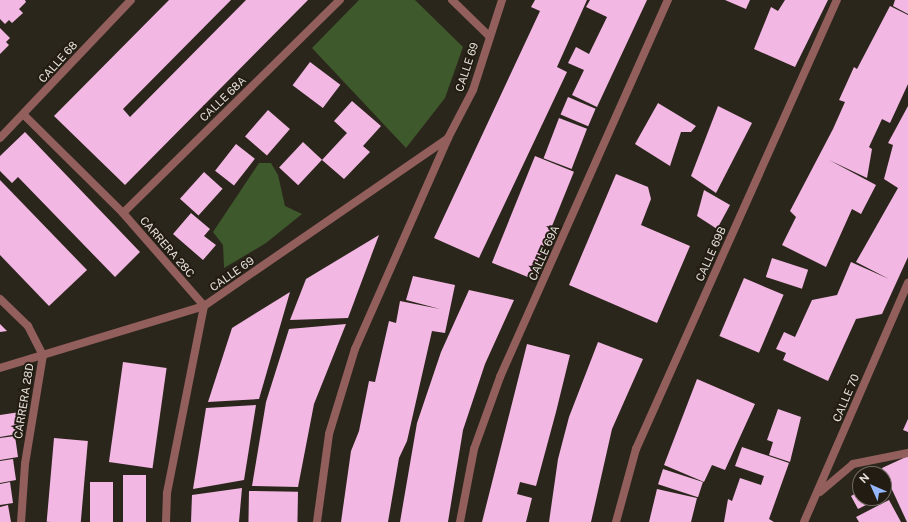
<!DOCTYPE html>
<style>
body{margin:0}
#map{position:relative;width:908px;height:522px;overflow:hidden;background:#2b261c;font-family:"Public Sans",sans-serif}
div>[style]{position:absolute}
[style*='--x']{left:calc(var(--x)*1px);top:calc(var(--y)*1px);width:calc(var(--w)*1px);rotate:calc(var(--a)*1deg)}
.green>*{inset:0;background:#3e592b}
.building>*{inset:0;background:#f3b7e3;transform-origin:0 0}
.minor>*{height:8px;margin:-4px;padding:0 4px;transform-origin:4px;border-radius:4px;background:#925f5c}
.tertiary>*{height:8px;margin:-4px;padding:0 4px;transform-origin:4px;border-radius:4px;background:#925f5c}
span{translate:-50% -50%;white-space:nowrap;text-align:center;line-height:1.15;-webkit-text-stroke:4px #221c12;paint-order:stroke}
.street-label{font-size:11px;color:#e5e1db}
.north{position:absolute;left:852px;top:466px;width:40px;height:40px;box-sizing:border-box;background:#221c12;border:1px solid #706b62;border-radius:50%;rotate:315deg;font-size:11px;font-weight:700;line-height:16px;text-align:center;color:#e5e1db}
.north::after{content:'';display:block;margin:auto;width:14px;height:18px;background:#94b7fd;clip-path:polygon(50% 0,100% 100%,50% 72%,0 100%)}
</style>
<div id="map">
<div class="green">
<i style="clip-path:polygon(359px 0,415px 0,463px 47px,445px 98px,406px 148px,312px 48px)"></i>
<i style="clip-path:polygon(259px 163px,271px 163px,278px 175px,285px 206px,302px 214px,266px 243px,224px 268px,223px 245px,213px 232px)"></i>
</div>
<div class="building">
<i style="clip-path:polygon(0 0,25px 0,26px 2px,19px 9px,23px 13px,12px 23px,9px 20px,5px 24px,0 19px)"></i>
<i style="clip-path:polygon(169px 0,231px 0,123px 109px,130px 117px,246px 0,308px 0,125px 185px,54px 116px)"></i>
<i style="clip-path:polygon(535px 0,587px 0,557px 67px,567px 72px,479px 258px,434px 238px,540px 11px,531px 7px)"></i>
<i style="clip-path:polygon(590px 0,647px 0,597px 107px,572px 95px,584px 70px,568px 63px,576px 47px,589px 54px,607px 17px,586px 7px)"></i>
<i style="clip-path:polygon(725px 0,750px 0,746px 9px)"></i>
<i style="clip-path:polygon(785px 0,828px 0,795px 67px,754px 49px,771px 7px,778px 11px)"></i>
<i style="clip-path:polygon(895px 0,908px 0,908px 14px,893px 6px)"></i>
<i style="clip-path:polygon(890px 6px,908px 15px,908px 84px,890px 123px,882px 119px,869px 147px,872px 149px,867px 178px,829px 160px,876px 185px,861px 214px,852px 209px,826px 267px,782px 245px,796px 217px,790px 211px,833px 129px,845px 102px,839px 100px,854px 67px,857px 69px)"></i>
<i style="clip-path:polygon(0 28px,10px 38px,6px 42px,9px 45px,0 54px)"></i>
<i style="left:310px;top:62px;width:38px;height:29px;rotate:37deg"></i>
<i style="left:568px;top:97px;width:30px;height:19px;rotate:23deg"></i>
<i style="clip-path:polygon(352px 101px,381px 126px,363px 146px,370px 152px,344px 179px,322px 160px,347px 133px,334px 121px)"></i>
<i style="clip-path:polygon(658px 103px,696px 126px,691px 132px,681px 132px,670px 166px,635px 144px)"></i>
<i style="clip-path:polygon(718px 106px,752px 123px,716px 193px,691px 176px)"></i>
<i style="clip-path:polygon(908px 106px,908px 257px,882px 314px,856px 319px,828px 381px,783px 360px,786px 353px,776px 349px,784px 332px,795px 337px,812px 300px,837px 295px,851px 262px,889px 279px,856px 262px,898px 188px,884px 179px,893px 145px,888px 143px)"></i>
<i style="left:268px;top:110px;width:29px;height:35px;rotate:41deg"></i>
<i style="left:559px;top:118px;width:30px;height:43px;rotate:21deg"></i>
<i style="clip-path:polygon(25px 132px,140px 252px,115px 277px,18px 177px,12px 183px,0 171px,0 156px)"></i>
<i style="left:303px;top:142px;width:26px;height:35px;rotate:43deg"></i>
<i style="left:236px;top:144px;width:24px;height:34px;rotate:38deg"></i>
<i style="left:535px;top:156px;width:42px;height:115px;rotate:22deg"></i>
<i style="left:204px;top:172px;width:25px;height:36px;rotate:42deg"></i>
<i style="clip-path:polygon(616px 174px,648px 187px,651px 199px,641px 225px,690px 246px,657px 323px,569px 285px)"></i>
<i style="clip-path:polygon(0 180px,87px 270px,49px 306px,0 255px)"></i>
<i style="clip-path:polygon(704px 190px,730px 205px,717px 229px,697px 216px)"></i>
<i style="clip-path:polygon(191px 213px,210px 229px,204px 236px,216px 245px,203px 260px,173px 234px)"></i>
<i style="clip-path:polygon(379px 235px,348px 318px,290px 320px,306px 279px)"></i>
<i style="left:772px;top:258px;width:38px;height:20px;rotate:18deg"></i>
<i style="clip-path:polygon(413px 276px,455px 285px,445px 333px,432px 331px,407px 441px,399px 458px,388px 522px,341px 522px,351px 451px,359px 431px,369px 381px,375px 382px,389px 321px,396px 323px,400px 301px,440px 309px,406px 300px)"></i>
<i style="left:744px;top:278px;width:43px;height:63px;rotate:23deg"></i>
<i style="clip-path:polygon(469px 290px,514px 300px,485px 364px,463px 430px,448px 522px,400px 522px,417px 423px,441px 352px)"></i>
<i style="clip-path:polygon(290px 292px,259px 399px,208px 402px,232px 328px)"></i>
<i style="clip-path:polygon(0 324px,7px 331px,0 332px)"></i>
<i style="clip-path:polygon(346px 324px,314px 404px,298px 487px,252px 486px,266px 402px,289px 329px)"></i>
<i style="clip-path:polygon(598px 342px,643px 359px,612px 429px,591px 522px,549px 522px,558px 459px,569px 417px)"></i>
<i style="clip-path:polygon(527px 344px,570px 355px,556px 412px,536px 486px,520px 482px,517px 494px,532px 498px,526px 522px,482px 522px)"></i>
<i style="left:123px;top:362px;width:44px;height:101px;rotate:8deg"></i>
<i style="clip-path:polygon(697px 379px,755px 404px,725px 470px,712px 465px,704px 482px,664px 465px)"></i>
<i style="clip-path:polygon(256px 405px,244px 480px,193px 489px,206px 408px)"></i>
<i style="clip-path:polygon(778px 409px,801px 417px,790px 462px,769px 455px,773px 442px,767px 440px)"></i>
<i style="clip-path:polygon(20px 412px,23px 433px,0 437px,0 415px)"></i>
<i style="clip-path:polygon(908px 419px,908px 432px,903px 430px)"></i>
<i style="clip-path:polygon(15px 436px,18px 457px,0 460px,0 438px)"></i>
<i style="left:54px;top:438px;width:34px;height:84px;rotate:5deg"></i>
<i style="clip-path:polygon(742px 447px,789px 463px,769px 519px,774px 522px,724px 522px,728px 499px,732px 501px,740px 478px,761px 485px,764px 476px,735px 466px)"></i>
<i style="clip-path:polygon(908px 456px,908px 522px,907px 522px,882px 468px)"></i>
<i style="clip-path:polygon(13px 459px,16px 480px,0 483px,0 461px)"></i>
<i style="left:663px;top:469px;width:42px;height:16px;rotate:18deg"></i>
<i style="left:123px;top:475px;width:23px;height:47px"></i>
<i style="clip-path:polygon(10px 482px,13px 503px,0 505px,0 484px)"></i>
<i style="left:90px;top:482px;width:23px;height:40px"></i>
<i style="clip-path:polygon(242px 488px,239px 522px,191px 522px,192px 495px)"></i>
<i style="clip-path:polygon(657px 489px,697px 498px,691px 522px,649px 522px)"></i>
<i style="left:249px;top:491px;width:49px;height:31px;rotate:1deg"></i>
<i style="clip-path:polygon(860px 491px,860px 498px,880px 498px,858px 509px,851px 496px)"></i>
<i style="clip-path:polygon(889px 500px,901px 522px,859px 522px,856px 517px)"></i>
<i style="clip-path:polygon(8px 505px,11px 522px,0 522px,0 507px)"></i>
</div>
<div class="minor">
<i style="--x:24;--y:115;--w:139;--a:44.7"></i>
<i style="--x:123;--y:213;--w:123;--a:48.9"></i>
<i style="--x:204;--y:306;--w:191;--a:101.2"></i>
<i style="--x:167;--y:493;--w:29;--a:92"></i>
<i style="--x:0;--y:138;--w:190;--a:-46.5"></i>
<i style="--x:123;--y:213;--w:304;--a:-44.5"></i>
<i style="--x:0;--y:299;--w:39;--a:44"></i>
<i style="--x:28;--y:326;--w:33;--a:63"></i>
<i style="--x:43;--y:355;--w:110;--a:99.4"></i>
<i style="--x:25;--y:464;--w:58;--a:93.9"></i>
<i style="--x:0;--y:368;--w:213;--a:-16.9"></i>
<i style="--x:204;--y:306;--w:296;--a:-34.5"></i>
<i style="--x:820;--y:492;--w:43;--a:-40.3"></i>
<i style="--x:853;--y:464;--w:56;--a:-11.3"></i>
<i style="--x:460;--y:522;--w:74;--a:-79.1"></i>
<i style="--x:474;--y:449;--w:77;--a:-70.1"></i>
<i style="--x:500;--y:377;--w:413;--a:-66"></i>
<i style="--x:616;--y:522;--w:76;--a:-74.7"></i>
<i style="--x:636;--y:449;--w:492;--a:-65.9"></i>
<i style="--x:804;--y:522;--w:261;--a:-66.5"></i>
</div>
<div class="tertiary">
<i style="--x:452;--y:0;--w:52;--a:44.2"></i>
<i style="--x:317;--y:522;--w:89;--a:-82.2"></i>
<i style="--x:329;--y:434;--w:89;--a:-73"></i>
<i style="--x:355;--y:349;--w:231;--a:-66.2"></i>
<i style="--x:448;--y:138;--w:54;--a:-62.5"></i>
<i style="--x:473;--y:90;--w:95;--a:-72.1"></i>
</div>
<div class="street-label">
<span style="left:58px;top:62px;rotate:-48deg">CALLE 68</span>
<span style="left:467px;top:67px;rotate:-72deg">CALLE 69</span>
<span style="left:223px;top:99px;rotate:-44deg">CALLE 68A</span>
<span style="left:167px;top:247px;rotate:49deg">CARRERA 28C</span>
<span style="left:544px;top:253px;rotate:-66deg">CALLE 69A</span>
<span style="left:711px;top:254px;rotate:-66deg">CALLE 69B</span>
<span style="left:232px;top:274px;rotate:-35deg">CALLE 69</span>
<span style="left:846px;top:398px;rotate:-67deg">CALLE 70</span>
<span style="left:24px;top:401px;rotate:-81deg">CARRERA 28D</span>
</div>
<div class="north">N</div>
</div>
